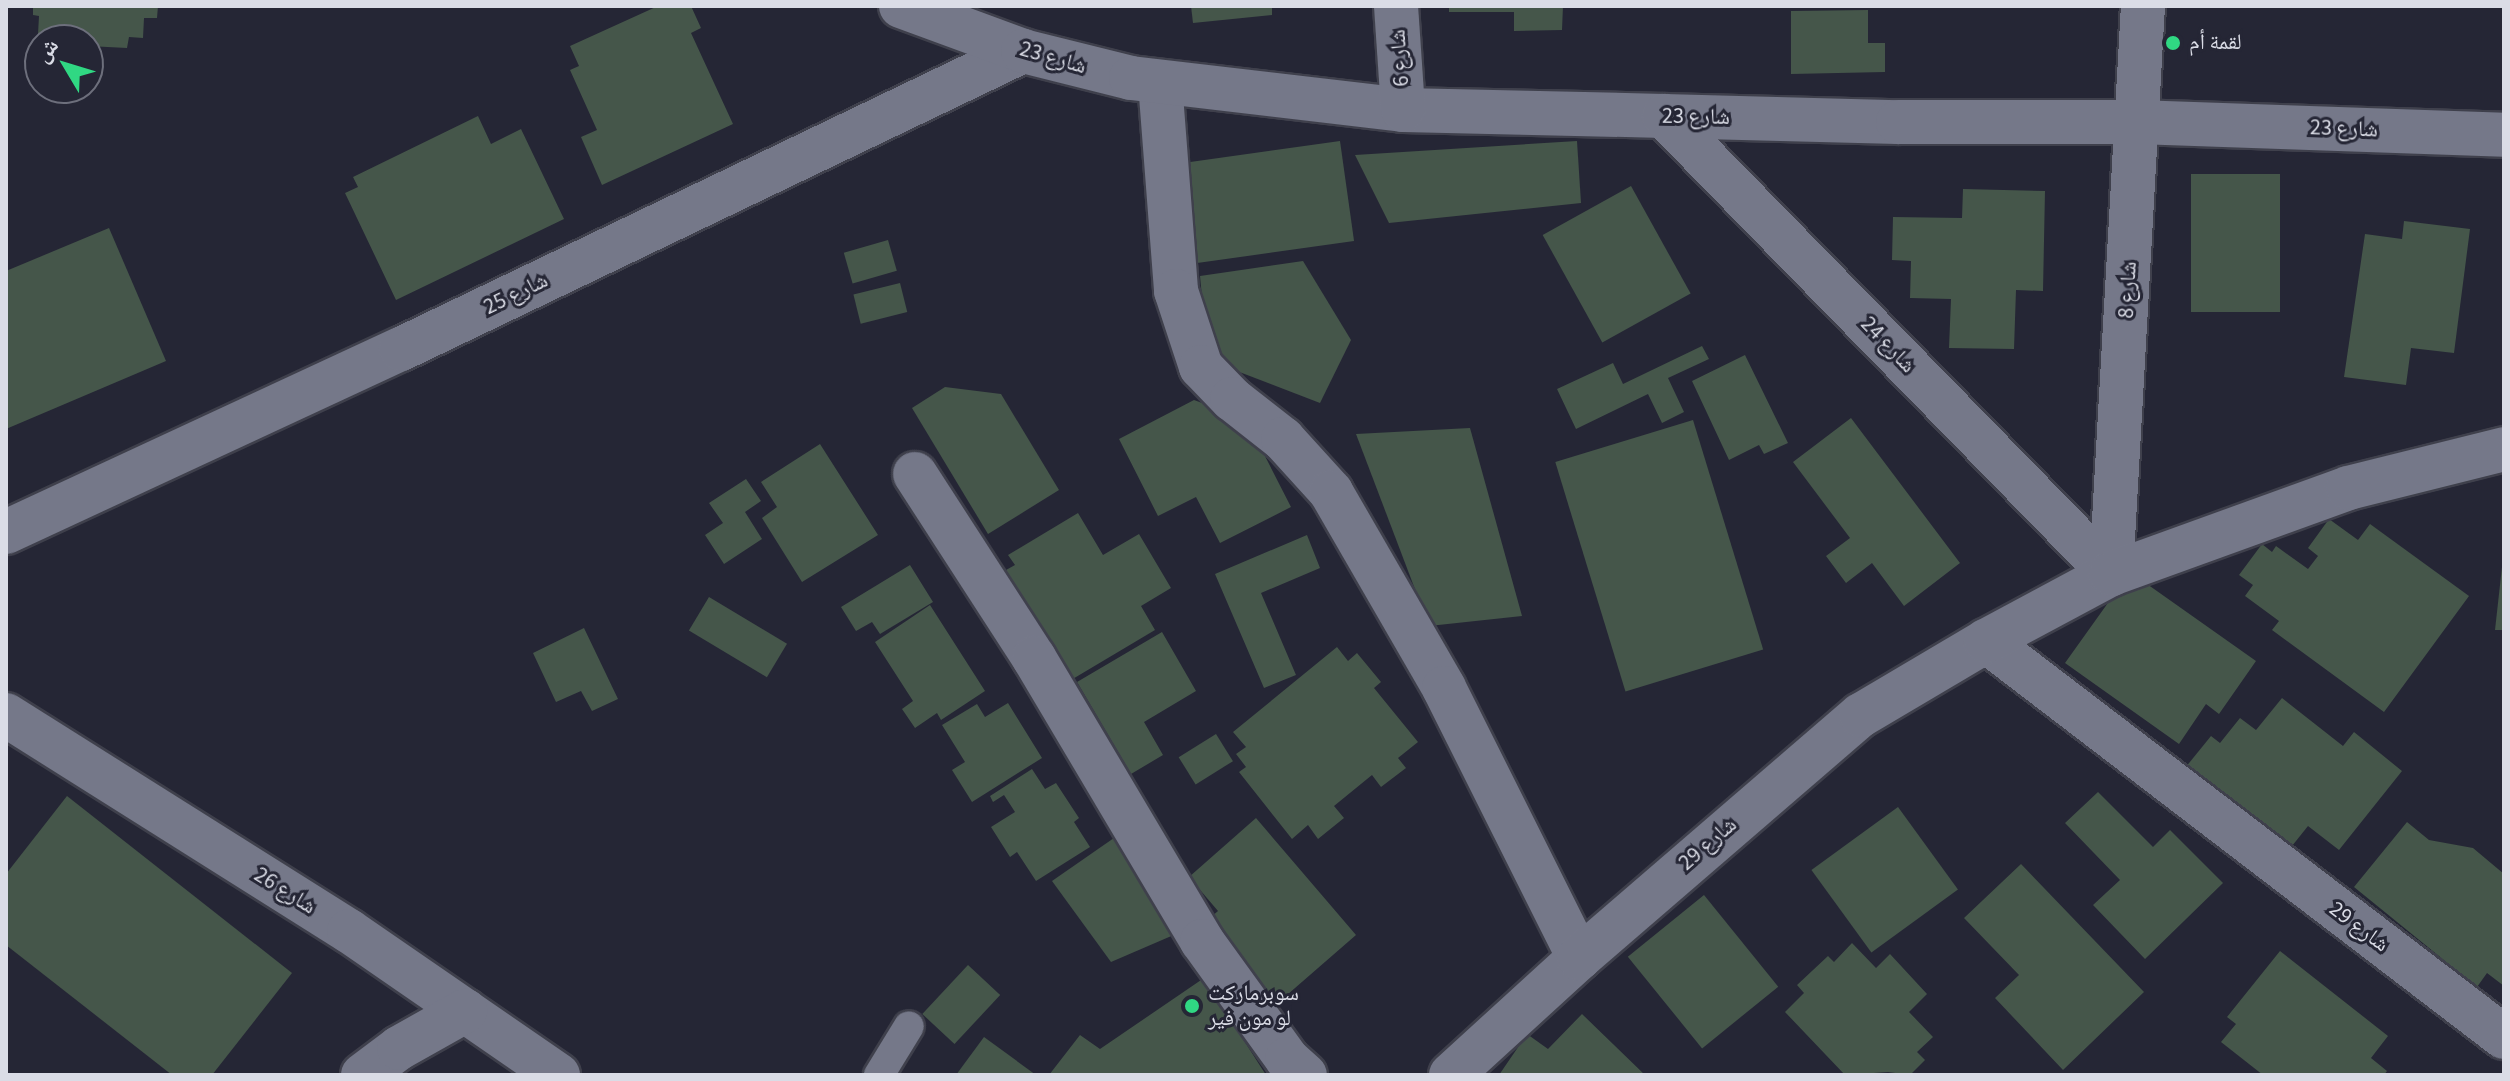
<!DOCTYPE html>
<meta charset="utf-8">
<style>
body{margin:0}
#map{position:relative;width:2510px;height:1081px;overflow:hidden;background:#252635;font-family:"Source Sans 3","Noto Naskh Arabic",sans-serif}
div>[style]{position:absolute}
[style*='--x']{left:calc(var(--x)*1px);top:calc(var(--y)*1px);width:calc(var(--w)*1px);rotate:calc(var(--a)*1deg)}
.building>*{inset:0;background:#45564a;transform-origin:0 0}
.roads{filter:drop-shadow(2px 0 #3f404c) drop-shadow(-2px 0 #3f404c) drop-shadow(0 2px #3f404c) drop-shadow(0 -2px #3f404c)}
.lane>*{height:30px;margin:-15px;padding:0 15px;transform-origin:15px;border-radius:15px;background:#757889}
.street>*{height:44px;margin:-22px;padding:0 22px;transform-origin:22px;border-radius:22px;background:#757889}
.secondary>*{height:44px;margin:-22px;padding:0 22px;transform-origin:22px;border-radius:22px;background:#757889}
.dots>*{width:22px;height:22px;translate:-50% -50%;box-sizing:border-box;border:4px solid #252635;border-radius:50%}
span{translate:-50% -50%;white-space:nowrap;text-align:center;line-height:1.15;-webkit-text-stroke:6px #252635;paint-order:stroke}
.poi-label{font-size:22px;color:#dadce6}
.left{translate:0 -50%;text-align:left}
.street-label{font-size:22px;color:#dadce6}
.frame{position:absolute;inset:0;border:8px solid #dadce6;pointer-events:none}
.north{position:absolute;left:24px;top:24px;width:80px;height:80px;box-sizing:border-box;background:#252635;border:2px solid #6d6f7c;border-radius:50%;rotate:308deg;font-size:22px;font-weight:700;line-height:32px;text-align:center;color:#dadce6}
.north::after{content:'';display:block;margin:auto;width:28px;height:36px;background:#30d883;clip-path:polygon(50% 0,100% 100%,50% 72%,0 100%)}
</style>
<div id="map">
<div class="building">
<i style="clip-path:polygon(33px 6px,158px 6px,157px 18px,144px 18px,143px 38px,129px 37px,127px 48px,88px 46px,88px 40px,59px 40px,59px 35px,38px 34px,39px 16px,33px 15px)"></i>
<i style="clip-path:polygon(658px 6px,691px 6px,701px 28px,691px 33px,733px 124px,602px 185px,581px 137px,597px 130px,570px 70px,579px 66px,570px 46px)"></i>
<i style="clip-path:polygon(1191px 6px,1272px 6px,1272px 15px,1193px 23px)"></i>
<i style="clip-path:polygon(1449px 6px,1563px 6px,1562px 30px,1514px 31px,1514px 12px,1449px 12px)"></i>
<i style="clip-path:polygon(1868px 10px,1868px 43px,1885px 43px,1885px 72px,1791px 74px,1791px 11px)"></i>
<i style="clip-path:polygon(478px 116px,491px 144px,521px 129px,564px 219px,396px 300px,345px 193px,358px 187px,353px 177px)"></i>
<i style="left:1340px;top:141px;width:101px;height:162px;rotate:82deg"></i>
<i style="clip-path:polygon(1577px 141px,1581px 203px,1389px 223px,1355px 155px)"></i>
<i style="left:2280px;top:174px;width:138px;height:89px;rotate:90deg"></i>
<i style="left:1631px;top:186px;width:123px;height:101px;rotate:61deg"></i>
<i style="clip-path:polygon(1963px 189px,2045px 191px,2043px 291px,2016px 290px,2014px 349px,1949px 348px,1951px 299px,1910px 298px,1911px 261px,1892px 260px,1893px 217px,1962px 218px)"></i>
<i style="clip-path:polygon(2404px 221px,2470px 229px,2454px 353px,2411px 348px,2406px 385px,2344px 377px,2365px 234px,2402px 239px)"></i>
<i style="clip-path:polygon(109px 228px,166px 361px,6px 429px,6px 271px)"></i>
<i style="left:888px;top:240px;width:32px;height:46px;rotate:74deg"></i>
<i style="clip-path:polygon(1303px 261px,1351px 340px,1320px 403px,1208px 360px,1200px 276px)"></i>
<i style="left:900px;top:283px;width:30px;height:48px;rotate:76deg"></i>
<i style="clip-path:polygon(1702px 346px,1709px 359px,1668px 378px,1684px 412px,1662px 423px,1648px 394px,1576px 429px,1557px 389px,1613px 363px,1623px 384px)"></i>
<i style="clip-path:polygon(1745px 355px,1788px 443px,1764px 454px,1759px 445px,1729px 460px,1692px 381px)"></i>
<i style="clip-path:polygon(945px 387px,1001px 394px,1059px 490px,988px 534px,912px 408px)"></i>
<i style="clip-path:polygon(1194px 400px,1246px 419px,1291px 507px,1220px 543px,1196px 497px,1158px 516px,1119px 439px)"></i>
<i style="clip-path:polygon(1851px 418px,1960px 563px,1904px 606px,1872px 563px,1846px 583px,1826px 556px,1850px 538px,1793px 462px)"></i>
<i style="left:1693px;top:420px;width:240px;height:144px;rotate:73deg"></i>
<i style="clip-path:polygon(1470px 428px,1522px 616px,1429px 626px,1356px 434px)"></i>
<i style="clip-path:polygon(820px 444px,878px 535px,802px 582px,762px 518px,777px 507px,761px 482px)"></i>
<i style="clip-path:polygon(746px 479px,761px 501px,745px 512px,762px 539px,724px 564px,705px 535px,723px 523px,709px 503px)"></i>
<i style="clip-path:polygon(1078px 513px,1103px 555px,1139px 534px,1171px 588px,1141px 606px,1155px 630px,1071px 680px,1006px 570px,1015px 565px,1008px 555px)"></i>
<i style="clip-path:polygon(2329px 519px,2358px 540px,2370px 524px,2469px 596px,2384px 712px,2272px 630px,2279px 621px,2245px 596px,2253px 585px,2239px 575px,2262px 544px,2272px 552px,2276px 546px,2308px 569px,2318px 556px,2308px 548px)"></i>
<i style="clip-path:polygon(1307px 535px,1320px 568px,1261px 593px,1296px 675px,1264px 688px,1215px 574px)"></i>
<i style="clip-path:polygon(910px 565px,933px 602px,880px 634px,872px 622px,856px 631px,841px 607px)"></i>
<i style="clip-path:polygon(2502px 567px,2504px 567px,2504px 630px,2495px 630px)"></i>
<i style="clip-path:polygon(2130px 572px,2256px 661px,2219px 714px,2206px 704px,2179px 744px,2065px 663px)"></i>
<i style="left:709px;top:597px;width:91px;height:39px;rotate:31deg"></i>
<i style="clip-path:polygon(930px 605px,985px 691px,941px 720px,937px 713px,915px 728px,902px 709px,913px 701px,875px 642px)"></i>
<i style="clip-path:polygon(584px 628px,618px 699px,592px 711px,581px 691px,556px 702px,533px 653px)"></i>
<i style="clip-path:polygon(1162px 632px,1196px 691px,1144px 722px,1163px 755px,1131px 774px,1077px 682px)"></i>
<i style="clip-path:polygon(1337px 647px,1348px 661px,1357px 653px,1381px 682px,1374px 688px,1418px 742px,1398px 758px,1406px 768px,1381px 787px,1372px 775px,1334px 806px,1344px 818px,1318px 839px,1308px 825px,1292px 839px,1239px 772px,1246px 767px,1236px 754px,1246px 747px,1233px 732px)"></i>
<i style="clip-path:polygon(2282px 698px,2343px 746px,2354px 732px,2402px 771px,2339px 850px,2308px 826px,2288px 851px,2185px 768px,2211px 736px,2220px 743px,2240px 718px,2256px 730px)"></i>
<i style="clip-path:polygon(1008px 703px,1042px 758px,972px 802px,952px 770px,965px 762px,942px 725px,977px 704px,985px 717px)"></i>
<i style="left:1216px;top:734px;width:32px;height:44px;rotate:58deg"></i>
<i style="clip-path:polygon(1032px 769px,1045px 789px,1056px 783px,1079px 818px,1074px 822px,1090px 847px,1036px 881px,1017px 852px,1010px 857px,991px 827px,1015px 812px,1004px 795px,993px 802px,990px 796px)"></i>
<i style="clip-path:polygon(2098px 792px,2153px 847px,2170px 830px,2223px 883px,2145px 959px,2093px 905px,2120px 880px,2065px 823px)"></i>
<i style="clip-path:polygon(67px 796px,292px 973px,212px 1075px,172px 1075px,6px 945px,6px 874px)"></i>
<i style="left:1898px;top:807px;width:102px;height:107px;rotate:54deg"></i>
<i style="clip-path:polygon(1256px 818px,1356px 935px,1264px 1015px,1205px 922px,1218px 911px,1189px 877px)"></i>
<i style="clip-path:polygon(2407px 822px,2429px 840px,2473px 848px,2504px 874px,2504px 986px,2487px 973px,2477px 987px,2354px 887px)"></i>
<i style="clip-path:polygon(1124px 831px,1176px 934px,1111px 962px,1052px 881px)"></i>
<i style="clip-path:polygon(2021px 864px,2144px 992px,2063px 1070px,1995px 998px,2019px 975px,1964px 918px)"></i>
<i style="left:1704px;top:895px;width:118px;height:98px;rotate:51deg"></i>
<i style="clip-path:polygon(1852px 943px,1876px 968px,1890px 954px,1927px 994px,1909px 1012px,1933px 1037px,1917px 1052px,1925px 1060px,1910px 1075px,1888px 1072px,1845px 1075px,1785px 1012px,1804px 993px,1797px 985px,1828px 956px,1834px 962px)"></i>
<i style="clip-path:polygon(2280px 951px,2388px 1036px,2371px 1058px,2387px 1071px,2384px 1075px,2263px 1075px,2221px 1042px,2236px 1024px,2227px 1017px)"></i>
<i style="left:968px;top:965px;width:44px;height:67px;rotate:43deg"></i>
<i style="clip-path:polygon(1204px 978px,1266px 1075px,1049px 1075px,1080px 1035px,1100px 1049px)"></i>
<i style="clip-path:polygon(1582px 1014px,1645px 1075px,1499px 1075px,1527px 1034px,1548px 1049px)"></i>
<i style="clip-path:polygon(984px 1037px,1036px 1075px,956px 1075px)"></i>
</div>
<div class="roads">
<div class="lane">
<i style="--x:879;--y:1075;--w:57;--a:-58.5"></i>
</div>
<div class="street">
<i style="--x:1160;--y:82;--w:210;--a:85.6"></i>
<i style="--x:1176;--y:291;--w:80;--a:71.8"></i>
<i style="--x:1201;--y:367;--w:45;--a:45.9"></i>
<i style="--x:1232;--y:399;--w:65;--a:38.1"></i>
<i style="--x:1283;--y:439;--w:72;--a:47.8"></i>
<i style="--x:1331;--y:492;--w:226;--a:60"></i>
<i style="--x:1444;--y:688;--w:302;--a:63.4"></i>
<i style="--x:1664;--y:116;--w:234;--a:1.5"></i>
<i style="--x:1898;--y:122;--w:240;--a:0"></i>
<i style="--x:2138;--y:122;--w:366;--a:2"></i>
<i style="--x:915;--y:474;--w:219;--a:57.1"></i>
<i style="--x:1034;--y:658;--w:329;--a:59.3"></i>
<i style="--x:1202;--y:941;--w:145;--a:54.2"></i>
<i style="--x:1287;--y:1059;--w:24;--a:42"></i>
<i style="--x:6;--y:532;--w:435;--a:-24.9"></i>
<i style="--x:401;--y:349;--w:690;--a:-25.6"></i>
<i style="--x:2111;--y:574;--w:569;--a:-86.78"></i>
<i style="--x:1986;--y:641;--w:652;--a:37.4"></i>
<i style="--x:6;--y:715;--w:405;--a:32.2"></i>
<i style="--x:349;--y:931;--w:254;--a:34.6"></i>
<i style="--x:363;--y:1075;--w:45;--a:-36.9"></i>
<i style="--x:399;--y:1048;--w:76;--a:-29.3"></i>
</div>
<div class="secondary">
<i style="--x:901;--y:6;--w:130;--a:20.2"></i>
<i style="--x:1023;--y:51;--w:111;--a:14"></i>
<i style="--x:1131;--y:78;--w:274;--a:6.7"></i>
<i style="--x:1403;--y:110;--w:261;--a:1.3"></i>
<i style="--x:1664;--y:116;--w:640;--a:45.7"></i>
<i style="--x:1396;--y:6;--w:104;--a:86.1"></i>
<i style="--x:1451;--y:1075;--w:173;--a:-42.4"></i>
<i style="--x:1579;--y:958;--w:372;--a:-40.8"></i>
<i style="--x:1861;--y:715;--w:145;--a:-30.6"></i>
<i style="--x:1986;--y:641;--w:142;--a:-28.2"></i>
<i style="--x:2111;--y:574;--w:252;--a:-19.9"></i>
<i style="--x:2348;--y:488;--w:161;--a:-14"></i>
</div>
</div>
<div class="dots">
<i style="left:2173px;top:43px;background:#30d883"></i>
<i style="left:1192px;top:1006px;background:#30d883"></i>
</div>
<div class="poi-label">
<span class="left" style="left:2189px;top:43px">لقمة أم</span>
<span class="left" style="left:1208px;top:1006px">سوبرماركت<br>لو مون فير</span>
</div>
<div class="street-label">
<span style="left:1053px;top:58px;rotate:16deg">شارع 23</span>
<span style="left:1400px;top:58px;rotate:-94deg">شارع 6</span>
<span style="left:1696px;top:117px;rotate:1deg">شارع 23</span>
<span style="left:2344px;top:129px;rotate:2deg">شارع 23</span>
<span style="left:2128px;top:290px;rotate:-87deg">شارع 8</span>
<span style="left:516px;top:294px;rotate:-26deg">شارع 25</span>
<span style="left:1888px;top:345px;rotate:46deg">شارع 24</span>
<span style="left:1708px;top:844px;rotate:-41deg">شارع 29</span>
<span style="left:285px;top:891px;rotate:32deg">شارع 26</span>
<span style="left:2359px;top:927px;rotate:37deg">شارع 29</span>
</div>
<div class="frame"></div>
<div class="north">ش</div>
</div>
